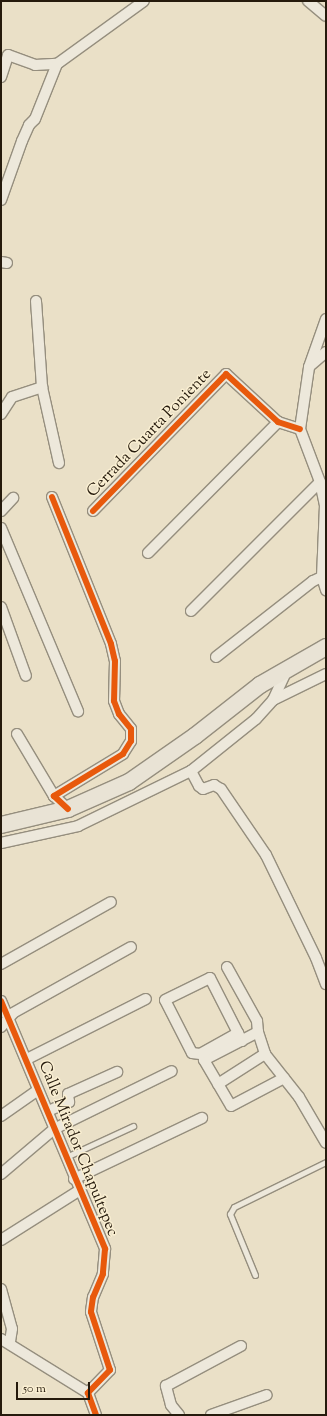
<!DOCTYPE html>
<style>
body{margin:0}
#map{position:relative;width:327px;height:1416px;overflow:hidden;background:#eae0c7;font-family:"Sorts Mill Goudy",serif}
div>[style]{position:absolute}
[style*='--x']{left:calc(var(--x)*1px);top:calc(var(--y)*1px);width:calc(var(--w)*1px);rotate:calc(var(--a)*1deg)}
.roads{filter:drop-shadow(1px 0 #958e7e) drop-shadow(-1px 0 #958e7e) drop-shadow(0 1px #958e7e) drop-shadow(0 -1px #958e7e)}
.lane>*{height:5px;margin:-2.5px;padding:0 2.5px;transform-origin:2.5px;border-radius:2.5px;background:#ede8db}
.street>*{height:10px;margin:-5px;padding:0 5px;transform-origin:5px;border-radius:5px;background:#ede8db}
.primary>*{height:16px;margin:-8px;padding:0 8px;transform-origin:8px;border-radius:8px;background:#e9e3d5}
.cycleway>*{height:6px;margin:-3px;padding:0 3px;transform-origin:3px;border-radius:3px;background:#e8590c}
span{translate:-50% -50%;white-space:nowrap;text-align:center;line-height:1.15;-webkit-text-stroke:3px #faefd2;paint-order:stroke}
.street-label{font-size:16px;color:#251a0c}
.frame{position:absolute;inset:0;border:2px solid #251a0c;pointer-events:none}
.scale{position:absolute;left:16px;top:1382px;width:74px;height:18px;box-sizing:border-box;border:2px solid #251a0c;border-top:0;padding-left:5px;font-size:12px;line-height:14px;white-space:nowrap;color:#251a0c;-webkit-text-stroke:3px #faefd2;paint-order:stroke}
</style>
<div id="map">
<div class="roads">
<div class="lane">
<i style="--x:66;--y:1157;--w:74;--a:-24.8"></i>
<i style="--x:255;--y:1275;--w:66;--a:-112.3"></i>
<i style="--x:230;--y:1214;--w:8;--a:-60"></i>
<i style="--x:234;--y:1207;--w:102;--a:-26.1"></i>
</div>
<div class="street">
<i style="--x:308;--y:1;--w:23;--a:40"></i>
<i style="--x:1;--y:77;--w:23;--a:-72"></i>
<i style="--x:8;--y:55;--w:29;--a:20"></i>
<i style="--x:35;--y:65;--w:22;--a:-3"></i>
<i style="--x:57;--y:64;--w:107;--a:-35.9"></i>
<i style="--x:1;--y:200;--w:63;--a:-70.4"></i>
<i style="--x:22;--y:141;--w:17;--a:-66"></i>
<i style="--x:29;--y:125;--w:8;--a:-45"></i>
<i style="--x:35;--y:119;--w:59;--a:-68.2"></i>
<i style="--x:1;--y:262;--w:6;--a:9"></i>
<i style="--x:36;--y:301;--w:86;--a:86"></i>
<i style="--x:42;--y:387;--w:78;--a:77.4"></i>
<i style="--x:311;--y:365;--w:20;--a:-41"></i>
<i style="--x:1;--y:414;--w:20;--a:-57"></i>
<i style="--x:12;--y:397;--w:32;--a:-18"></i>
<i style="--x:300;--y:429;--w:57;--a:69.3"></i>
<i style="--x:320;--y:482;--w:24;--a:78"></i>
<i style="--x:325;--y:505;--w:72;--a:92.4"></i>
<i style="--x:322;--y:577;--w:14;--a:73"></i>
<i style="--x:300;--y:429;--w:63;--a:-81.7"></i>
<i style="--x:309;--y:367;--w:51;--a:-70.5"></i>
<i style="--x:52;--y:497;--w:158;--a:68.1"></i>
<i style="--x:111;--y:644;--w:17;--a:77"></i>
<i style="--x:115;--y:661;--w:40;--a:91.4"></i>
<i style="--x:114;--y:701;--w:14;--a:69"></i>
<i style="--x:119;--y:714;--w:19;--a:51"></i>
<i style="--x:131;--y:729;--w:12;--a:90"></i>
<i style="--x:131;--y:741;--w:15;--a:122"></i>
<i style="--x:123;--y:754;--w:81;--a:148.7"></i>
<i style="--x:54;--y:796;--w:19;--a:43"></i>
<i style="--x:1;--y:511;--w:18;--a:-47"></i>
<i style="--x:93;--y:511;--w:191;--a:-45.8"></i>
<i style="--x:226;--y:374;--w:71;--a:42.7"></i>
<i style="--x:278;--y:422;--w:23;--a:18"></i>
<i style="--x:1;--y:528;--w:199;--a:67.2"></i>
<i style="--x:148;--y:553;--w:185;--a:-45.2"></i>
<i style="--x:1;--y:607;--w:73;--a:70.1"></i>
<i style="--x:191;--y:611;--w:182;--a:-45"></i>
<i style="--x:216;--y:657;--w:123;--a:-38.1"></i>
<i style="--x:313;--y:581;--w:10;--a:-24"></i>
<i style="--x:273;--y:700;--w:59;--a:-26.1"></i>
<i style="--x:17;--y:734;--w:72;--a:59.2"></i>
<i style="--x:191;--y:771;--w:17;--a:62"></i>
<i style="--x:199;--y:786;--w:5;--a:37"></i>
<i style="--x:203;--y:789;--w:12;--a:-20"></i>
<i style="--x:214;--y:785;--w:8;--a:30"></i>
<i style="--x:221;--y:789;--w:80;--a:55.7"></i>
<i style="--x:266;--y:855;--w:114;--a:64.1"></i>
<i style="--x:316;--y:958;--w:28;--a:69"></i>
<i style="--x:1;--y:843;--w:79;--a:-12.4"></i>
<i style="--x:78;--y:826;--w:126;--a:-26"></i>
<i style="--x:191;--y:771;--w:83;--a:-38.7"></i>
<i style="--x:256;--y:719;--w:25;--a:-48"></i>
<i style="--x:273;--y:700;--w:33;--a:-65"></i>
<i style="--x:1;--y:964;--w:126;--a:-29.4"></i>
<i style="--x:227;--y:967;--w:62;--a:60.9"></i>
<i style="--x:257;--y:1021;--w:11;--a:85"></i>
<i style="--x:258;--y:1032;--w:23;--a:72"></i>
<i style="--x:265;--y:1054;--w:55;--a:51.7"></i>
<i style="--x:299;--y:1097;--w:53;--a:59.6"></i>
<i style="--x:1;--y:1001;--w:269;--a:67.2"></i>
<i style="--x:105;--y:1249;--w:25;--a:95"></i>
<i style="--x:103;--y:1274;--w:25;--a:113"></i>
<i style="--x:93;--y:1297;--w:15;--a:98"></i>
<i style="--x:91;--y:1312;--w:61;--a:71.9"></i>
<i style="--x:110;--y:1370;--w:32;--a:134"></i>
<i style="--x:88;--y:1393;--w:23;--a:70"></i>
<i style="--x:1;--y:1027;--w:18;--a:-49"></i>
<i style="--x:13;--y:1013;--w:135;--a:-29.2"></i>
<i style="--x:258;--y:1032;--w:61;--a:152.6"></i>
<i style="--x:204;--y:1060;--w:53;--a:59.6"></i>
<i style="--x:231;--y:1106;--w:60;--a:-27.8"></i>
<i style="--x:238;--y:1033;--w:43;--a:151.1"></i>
<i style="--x:200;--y:1054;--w:8;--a:-173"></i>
<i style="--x:192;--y:1053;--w:59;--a:-117"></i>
<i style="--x:165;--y:1000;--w:50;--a:-26.1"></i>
<i style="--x:210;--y:978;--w:62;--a:63"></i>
<i style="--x:238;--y:1033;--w:9;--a:63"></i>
<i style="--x:27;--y:1059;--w:133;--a:-26.8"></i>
<i style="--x:218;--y:1084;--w:56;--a:-32.6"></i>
<i style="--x:48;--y:1111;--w:23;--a:-23"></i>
<i style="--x:69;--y:1102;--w:8;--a:-97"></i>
<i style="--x:68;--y:1094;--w:54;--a:-24.2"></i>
<i style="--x:1;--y:1116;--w:45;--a:-35.1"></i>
<i style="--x:1;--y:1174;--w:70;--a:-40.3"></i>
<i style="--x:54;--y:1129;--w:131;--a:-26.2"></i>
<i style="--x:74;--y:1179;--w:142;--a:-25.5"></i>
<i style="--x:1;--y:1240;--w:93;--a:-32.3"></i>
<i style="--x:1;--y:1289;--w:41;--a:74.6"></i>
<i style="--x:12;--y:1329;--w:13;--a:99"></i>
<i style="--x:1;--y:1339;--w:102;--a:31.8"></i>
<i style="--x:179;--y:1415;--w:13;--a:-129"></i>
<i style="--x:171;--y:1405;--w:20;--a:-105"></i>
<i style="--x:166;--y:1386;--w:85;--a:-28.1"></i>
<i style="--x:211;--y:1415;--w:59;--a:-19.7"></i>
</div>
<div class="primary">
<i style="--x:1;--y:825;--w:69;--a:-13.4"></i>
<i style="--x:68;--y:809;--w:67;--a:-23.9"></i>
<i style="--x:129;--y:782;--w:80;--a:-34.9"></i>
<i style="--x:195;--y:736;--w:83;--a:-38.1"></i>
<i style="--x:260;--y:685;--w:76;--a:-29.9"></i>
</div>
</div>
<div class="cycleway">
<i style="--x:52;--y:497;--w:158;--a:68.1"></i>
<i style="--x:111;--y:644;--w:17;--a:77"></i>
<i style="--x:115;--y:661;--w:40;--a:91.4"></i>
<i style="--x:114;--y:701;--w:14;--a:69"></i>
<i style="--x:119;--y:714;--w:19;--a:51"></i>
<i style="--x:131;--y:729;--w:12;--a:90"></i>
<i style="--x:131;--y:741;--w:15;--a:122"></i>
<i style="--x:123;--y:754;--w:81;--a:148.7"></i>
<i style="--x:54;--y:796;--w:19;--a:43"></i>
<i style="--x:93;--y:511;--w:191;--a:-45.8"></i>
<i style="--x:226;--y:374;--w:71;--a:42.7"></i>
<i style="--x:278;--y:422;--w:23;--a:18"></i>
<i style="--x:1;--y:1001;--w:269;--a:67.2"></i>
<i style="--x:105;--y:1249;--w:25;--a:95"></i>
<i style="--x:103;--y:1274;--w:25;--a:113"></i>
<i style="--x:93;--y:1297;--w:15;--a:98"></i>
<i style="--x:91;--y:1312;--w:61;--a:71.9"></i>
<i style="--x:110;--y:1370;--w:32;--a:134"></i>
<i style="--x:88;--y:1393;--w:23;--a:70"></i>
</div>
<div class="street-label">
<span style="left:150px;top:434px;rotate:-46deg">Cerrada Cuarta Poniente</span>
<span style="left:77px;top:1149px;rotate:68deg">Calle Mirador Chapultepec</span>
</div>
<div class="frame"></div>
<div class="scale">50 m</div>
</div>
